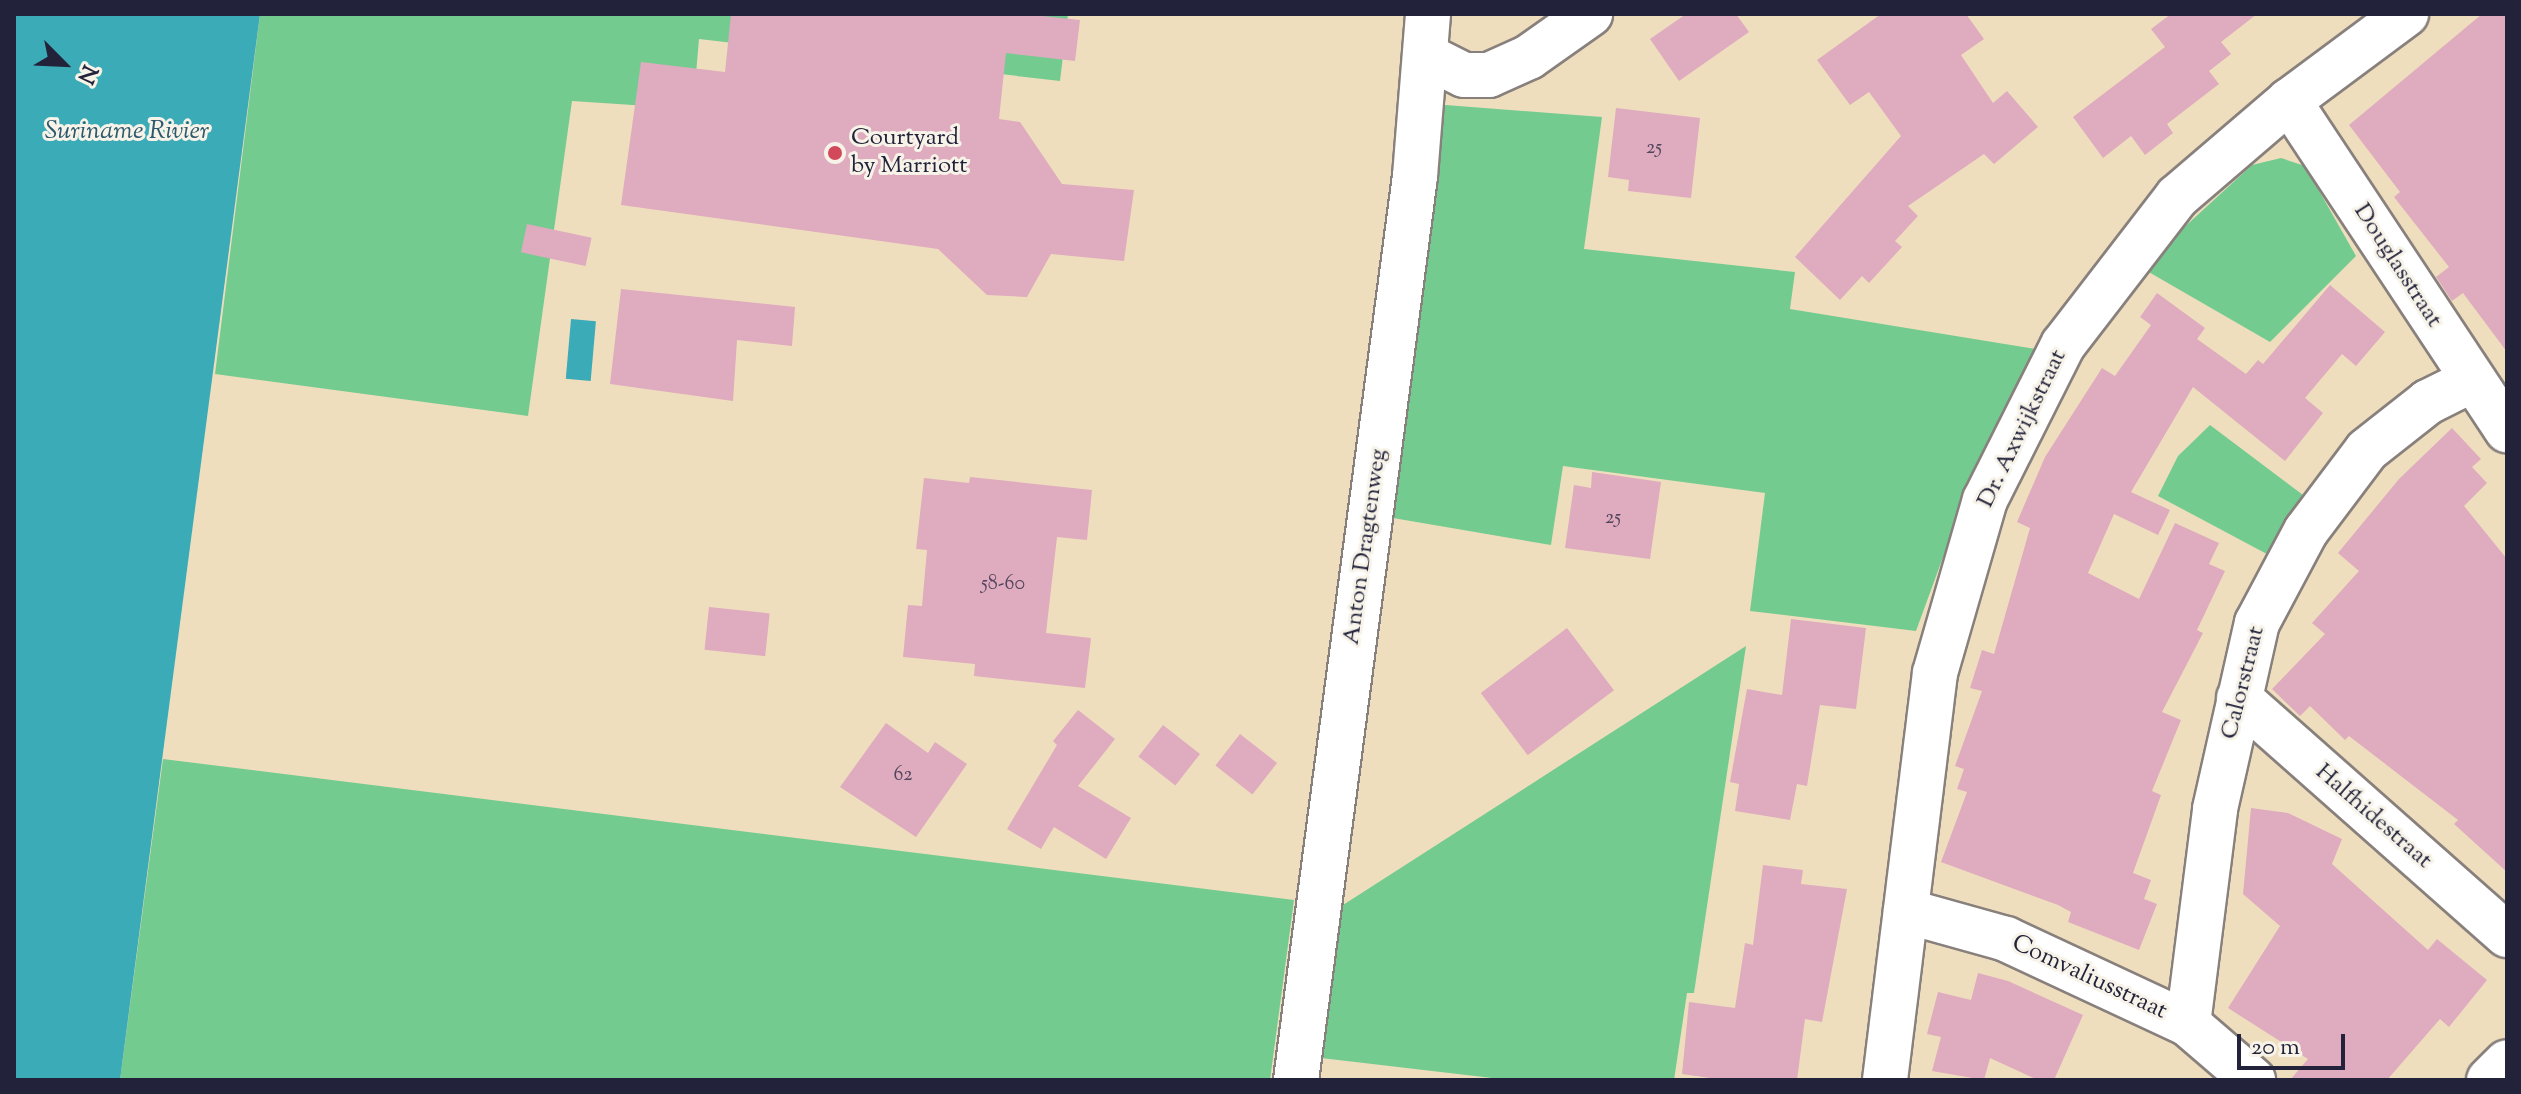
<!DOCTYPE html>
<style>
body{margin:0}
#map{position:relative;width:2521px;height:1094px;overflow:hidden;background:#efdebe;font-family:"Sorts Mill Goudy",serif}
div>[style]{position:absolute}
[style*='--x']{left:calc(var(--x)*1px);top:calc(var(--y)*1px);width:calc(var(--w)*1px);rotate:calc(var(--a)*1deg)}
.green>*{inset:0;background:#74cb90}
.water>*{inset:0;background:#3babb7;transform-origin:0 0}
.building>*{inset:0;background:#dfabbe;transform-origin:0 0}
.roads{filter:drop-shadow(2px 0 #88807c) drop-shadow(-2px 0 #88807c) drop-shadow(0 2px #88807c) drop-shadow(0 -2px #88807c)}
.minor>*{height:44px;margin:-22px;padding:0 22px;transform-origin:22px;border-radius:22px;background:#fff}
.secondary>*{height:44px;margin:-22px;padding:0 22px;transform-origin:22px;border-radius:22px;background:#fff}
.dots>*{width:22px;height:22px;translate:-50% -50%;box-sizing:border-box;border:4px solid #f7f3e8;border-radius:50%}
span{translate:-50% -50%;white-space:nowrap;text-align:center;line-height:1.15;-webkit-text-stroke:6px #f7f3e8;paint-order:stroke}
.number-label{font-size:20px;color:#51445c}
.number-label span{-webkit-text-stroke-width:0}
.poi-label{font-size:24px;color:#22223b}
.left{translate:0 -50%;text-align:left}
.street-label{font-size:24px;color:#22223b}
.water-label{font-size:26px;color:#2c596d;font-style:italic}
.frame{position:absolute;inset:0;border:16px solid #22223b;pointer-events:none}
.north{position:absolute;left:24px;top:24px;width:80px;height:80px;-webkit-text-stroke:6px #f7f3e8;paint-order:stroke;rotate:114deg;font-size:22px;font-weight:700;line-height:32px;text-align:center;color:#22223b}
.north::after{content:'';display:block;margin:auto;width:28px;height:36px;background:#22223b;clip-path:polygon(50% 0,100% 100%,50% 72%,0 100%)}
.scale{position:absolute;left:2237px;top:1034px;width:108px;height:36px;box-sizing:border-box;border:4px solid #22223b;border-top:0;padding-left:10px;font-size:24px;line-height:28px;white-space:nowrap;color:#22223b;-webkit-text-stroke:6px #f7f3e8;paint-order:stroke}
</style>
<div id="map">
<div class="green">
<i style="clip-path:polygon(260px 14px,1068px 14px,1060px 81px,699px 39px,693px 109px,572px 101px,528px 416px,215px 374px)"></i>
<i style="clip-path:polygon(1433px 104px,1602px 117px,1584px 249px,1795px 272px,1790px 309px,2036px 349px,1969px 486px,1916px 631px,1750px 611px,1765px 493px,1563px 466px,1551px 545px,1393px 518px)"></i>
<i style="clip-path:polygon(2281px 158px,2305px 166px,2356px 256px,2270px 342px,2147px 271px,2167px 243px,2252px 165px)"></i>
<i style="clip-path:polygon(2210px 425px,2315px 504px,2280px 561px,2158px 496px,2178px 456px)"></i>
<i style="clip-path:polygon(1746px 646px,1694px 993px,1687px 993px,1674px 1080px,1509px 1080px,1321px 1058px,1343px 905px)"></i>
<i style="clip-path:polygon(163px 759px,1294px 900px,1270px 1080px,120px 1080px)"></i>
</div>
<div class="water">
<i style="clip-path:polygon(14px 14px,260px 14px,120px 1080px,14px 1080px)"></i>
<i style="left:571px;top:319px;width:25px;height:60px;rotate:5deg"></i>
</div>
<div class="building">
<i style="clip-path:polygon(731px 14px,1024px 14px,1080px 20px,1075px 61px,1006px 53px,999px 119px,1020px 122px,1062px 184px,1134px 190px,1124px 261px,1051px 254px,1027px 297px,987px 295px,938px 249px,621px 205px,641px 62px,725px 72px)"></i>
<i style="clip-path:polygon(1686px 14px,1736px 14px,1749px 32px,1679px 81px,1650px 39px)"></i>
<i style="clip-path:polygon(1881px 14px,1966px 14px,1984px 39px,1961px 55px,1993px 103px,2007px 91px,2038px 127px,1994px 164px,1984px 154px,1908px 206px,1918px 216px,1895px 241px,1902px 247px,1869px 283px,1862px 276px,1840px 300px,1795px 257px,1901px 136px,1869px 92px,1850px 105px,1817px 60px)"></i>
<i style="clip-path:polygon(2171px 14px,2257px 14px,2221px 42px,2231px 54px,2209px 71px,2219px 84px,2167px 124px,2173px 133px,2145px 155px,2131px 136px,2103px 158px,2073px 117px,2165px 47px,2151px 29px)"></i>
<i style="clip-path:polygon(2482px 14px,2507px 14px,2507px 352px,2463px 293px,2452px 301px,2436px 277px,2449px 267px,2394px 197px,2400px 192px,2349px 125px)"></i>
<i style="clip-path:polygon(1616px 108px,1700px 118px,1691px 198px,1628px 191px,1629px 180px,1608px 177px)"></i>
<i style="left:527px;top:224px;width:66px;height:29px;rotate:12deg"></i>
<i style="clip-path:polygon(2330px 285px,2385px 332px,2356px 366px,2342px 354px,2305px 398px,2323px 413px,2285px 461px,2193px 387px,2131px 492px,2170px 510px,2158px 535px,2114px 514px,2088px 573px,2139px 599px,2175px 523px,2219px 543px,2209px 564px,2225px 571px,2197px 630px,2203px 633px,2162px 712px,2181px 720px,2152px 791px,2161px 795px,2133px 873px,2151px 880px,2144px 899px,2157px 904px,2139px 950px,2068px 922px,2071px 912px,2058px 905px,1941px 862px,1967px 792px,1957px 789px,1964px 769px,1955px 766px,1982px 691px,1970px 688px,1982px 650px,1994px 654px,2030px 528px,2017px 522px,2045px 457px,2102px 368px,2115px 376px,2151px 325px,2140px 317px,2157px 293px,2205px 328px,2197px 339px,2246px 374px,2258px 360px,2263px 364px)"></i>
<i style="clip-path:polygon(621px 289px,795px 307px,792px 346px,737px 340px,733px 401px,610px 384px)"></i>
<i style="clip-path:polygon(2452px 428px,2481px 459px,2472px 467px,2487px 483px,2464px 506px,2507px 559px,2507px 872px,2454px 824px,2458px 820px,2349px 736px,2345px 740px,2310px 706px,2300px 716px,2272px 689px,2325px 634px,2312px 623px,2359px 571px,2338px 553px,2399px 479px)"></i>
<i style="clip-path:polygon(1592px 472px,1661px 482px,1650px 559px,1565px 548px,1574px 485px,1591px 488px)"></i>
<i style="clip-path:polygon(970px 477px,1092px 490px,1087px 540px,1057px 537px,1046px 633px,1091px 638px,1085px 688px,974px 676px,975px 664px,903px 657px,908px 605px,922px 606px,927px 550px,916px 549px,924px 478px,969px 483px)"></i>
<i style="left:709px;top:607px;width:61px;height:43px;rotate:6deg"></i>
<i style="clip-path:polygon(1791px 619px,1866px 628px,1856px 709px,1820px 705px,1807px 786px,1797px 784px,1790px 820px,1735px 811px,1739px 784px,1730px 782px,1747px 689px,1782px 695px)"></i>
<i style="left:1567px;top:628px;width:78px;height:108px;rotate:53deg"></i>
<i style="clip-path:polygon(1078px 710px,1115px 739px,1078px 786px,1131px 818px,1106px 859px,1054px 827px,1041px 849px,1007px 829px,1057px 745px,1053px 741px)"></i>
<i style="clip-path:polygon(886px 723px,928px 753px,935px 742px,967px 764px,916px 837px,840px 787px)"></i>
<i style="left:1163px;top:725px;width:47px;height:40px;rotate:38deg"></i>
<i style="left:1240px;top:734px;width:47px;height:40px;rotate:38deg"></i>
<i style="clip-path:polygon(2251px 808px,2288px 813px,2342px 839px,2332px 864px,2428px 950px,2437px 939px,2487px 980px,2449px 1027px,2440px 1019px,2387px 1080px,2290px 1080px,2308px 1059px,2228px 1008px,2280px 926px,2243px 894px)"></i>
<i style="clip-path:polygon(1763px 865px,1803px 870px,1801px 884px,1847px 889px,1822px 1022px,1805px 1019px,1797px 1080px,1724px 1080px,1682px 1074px,1689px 1002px,1735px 1008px,1745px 943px,1753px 945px)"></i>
<i style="clip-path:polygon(1978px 973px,2008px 981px,2083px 1015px,2054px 1080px,2038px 1080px,1990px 1058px,1984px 1080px,1932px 1071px,1941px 1037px,1927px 1034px,1938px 992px,1971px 1000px)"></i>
</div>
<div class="roads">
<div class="minor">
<i style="--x:1428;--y:57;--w:40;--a:26.6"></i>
<i style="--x:1464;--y:75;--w:25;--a:0"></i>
<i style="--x:1489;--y:75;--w:44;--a:-24.2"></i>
<i style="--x:1529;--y:57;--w:75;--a:-35.2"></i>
<i style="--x:2289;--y:101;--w:395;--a:56.5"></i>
<i style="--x:2239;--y:698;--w:358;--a:41.5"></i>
<i style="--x:1906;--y:911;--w:104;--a:15.6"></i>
<i style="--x:2006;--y:939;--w:201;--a:25"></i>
<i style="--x:2188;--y:1024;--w:86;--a:40.7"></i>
<i style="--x:2188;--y:1024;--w:217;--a:-82.8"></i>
<i style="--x:2215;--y:809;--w:191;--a:-77.3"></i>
<i style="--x:2257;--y:623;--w:104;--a:-62"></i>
<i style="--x:2306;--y:531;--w:101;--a:-53"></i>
<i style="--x:2367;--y:450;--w:78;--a:-38.2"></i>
<i style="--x:2428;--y:402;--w:49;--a:-26.6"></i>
<i style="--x:1885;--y:1080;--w:410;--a:-83"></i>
<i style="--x:1935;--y:673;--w:180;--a:-73.9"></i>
<i style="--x:1985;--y:500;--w:174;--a:-63.3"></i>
<i style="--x:2063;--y:345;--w:187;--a:-52.4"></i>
<i style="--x:2177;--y:197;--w:148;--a:-40.6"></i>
<i style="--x:2289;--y:101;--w:146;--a:-36.6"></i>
<i style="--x:2489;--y:1080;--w:25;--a:-45"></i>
</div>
<div class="secondary">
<i style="--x:1296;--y:1080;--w:912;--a:-82.5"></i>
<i style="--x:1415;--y:176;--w:163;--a:-85.4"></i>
</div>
</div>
<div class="dots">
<i style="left:835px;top:153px;background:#d1495b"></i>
</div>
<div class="number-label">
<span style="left:1654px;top:148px">25</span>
<span style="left:1613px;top:518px">25</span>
<span style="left:1003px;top:584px">58-60</span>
<span style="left:903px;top:775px">62</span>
</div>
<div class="poi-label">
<span class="left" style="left:851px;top:153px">Courtyard<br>by Marriott</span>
</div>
<div class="street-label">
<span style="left:2397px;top:266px;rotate:57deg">Douglasstraat</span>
<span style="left:2023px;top:429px;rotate:-64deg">Dr. Axwijkstraat</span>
<span style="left:1366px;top:547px;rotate:-82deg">Anton Dragtenweg</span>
<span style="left:2244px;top:683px;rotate:-76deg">Calorstraat</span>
<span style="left:2373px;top:817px;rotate:41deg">Halfhidestraat</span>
<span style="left:2089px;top:978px;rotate:25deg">Comvaliusstraat</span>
</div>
<div class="water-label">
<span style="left:127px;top:132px">Suriname Rivier</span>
</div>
<div class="frame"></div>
<div class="north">N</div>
<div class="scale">20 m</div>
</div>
